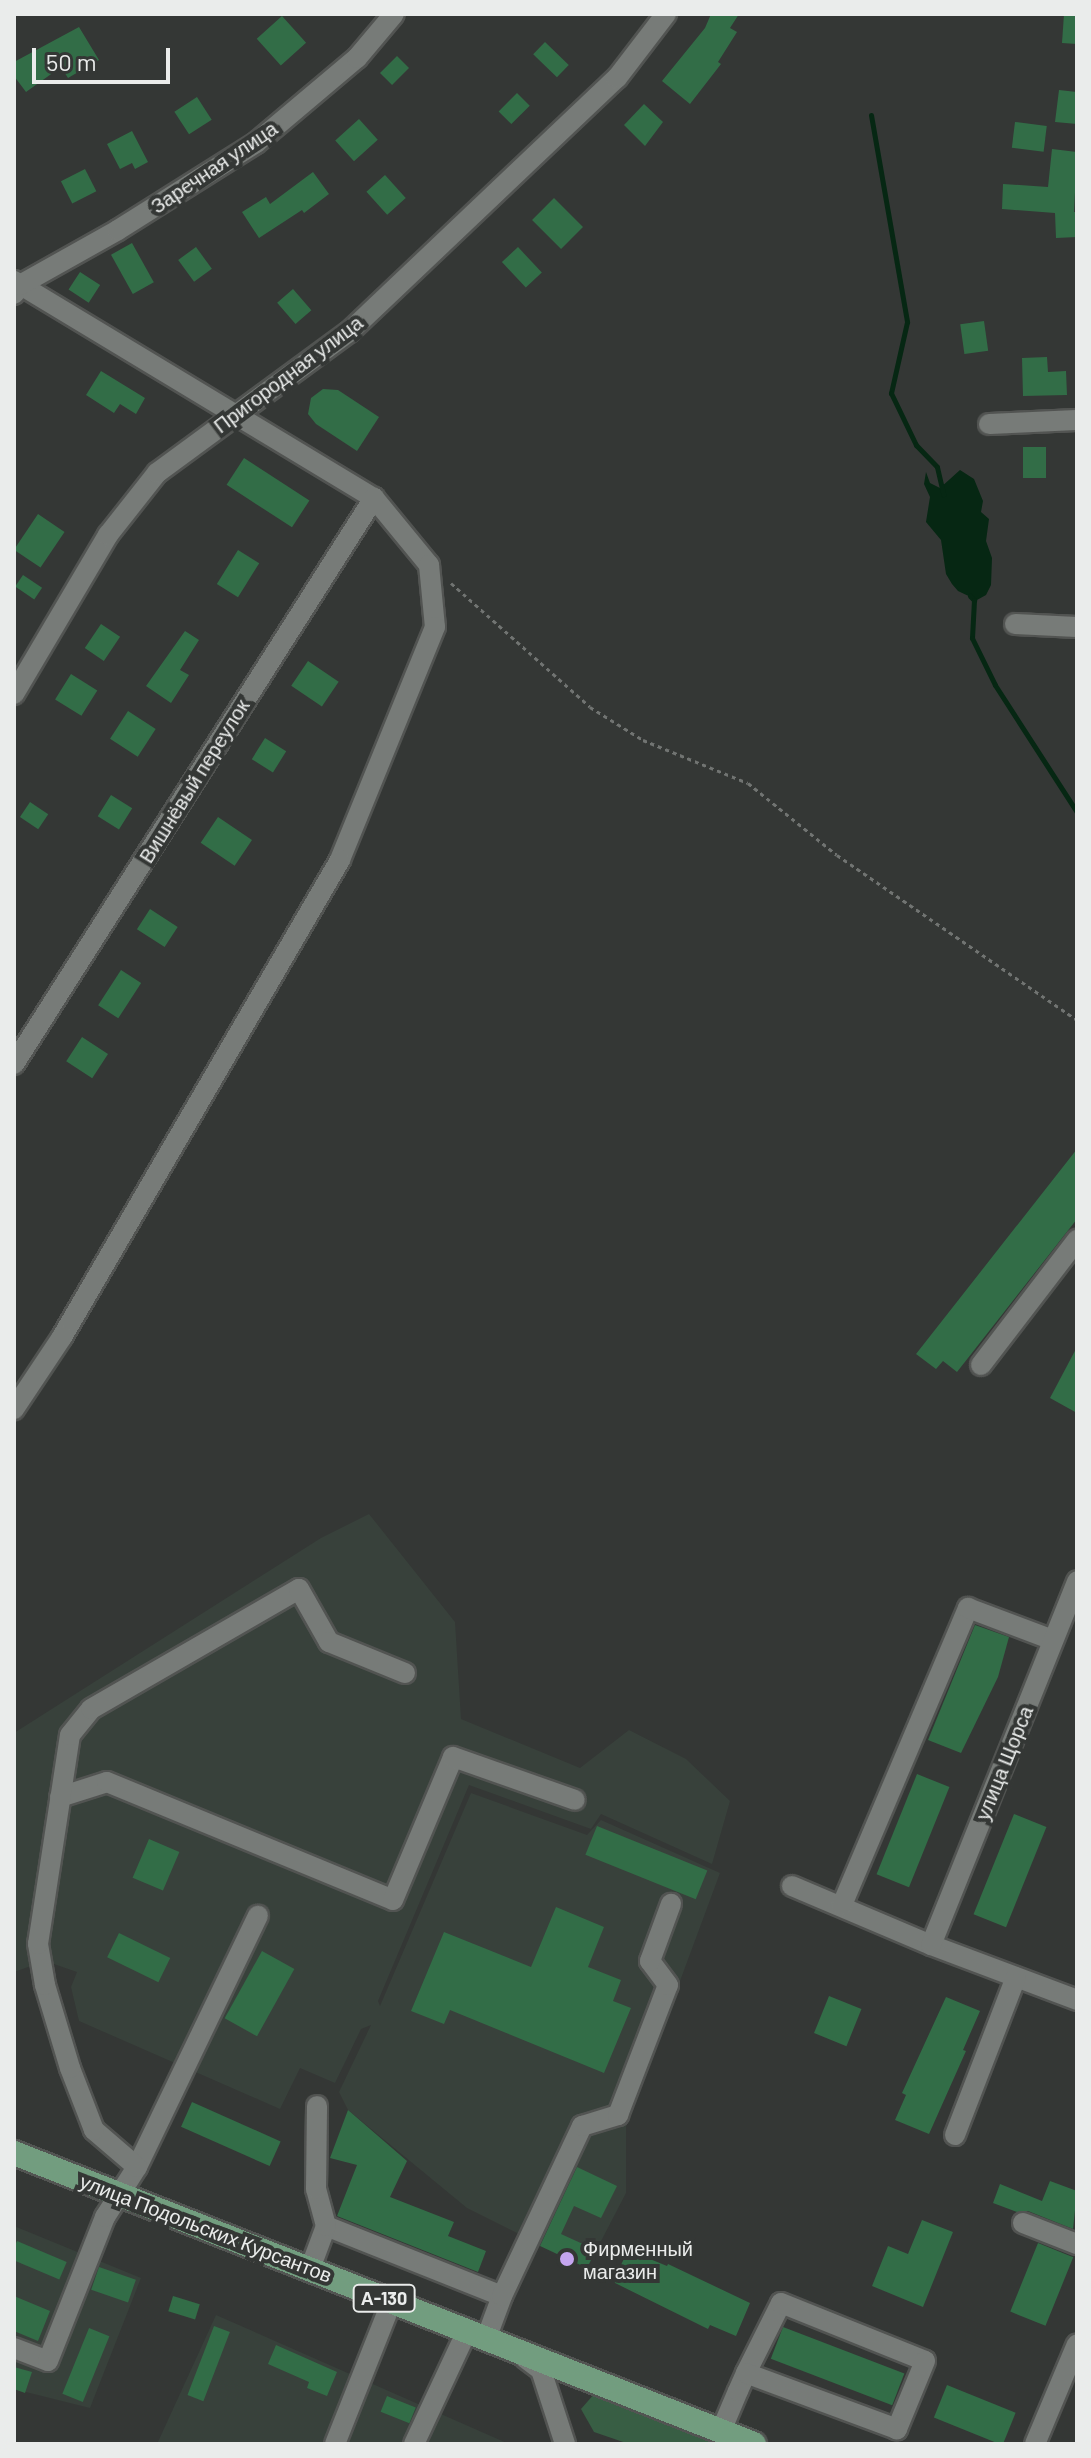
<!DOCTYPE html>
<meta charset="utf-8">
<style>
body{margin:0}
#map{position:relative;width:1091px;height:2458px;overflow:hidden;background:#343735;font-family:Barlow,sans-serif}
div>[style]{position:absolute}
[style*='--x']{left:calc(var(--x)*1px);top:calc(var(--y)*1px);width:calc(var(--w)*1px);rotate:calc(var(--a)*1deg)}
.built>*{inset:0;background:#38413b}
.green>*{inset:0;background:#385e44}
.water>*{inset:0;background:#062713}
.stream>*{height:5px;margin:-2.5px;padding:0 2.5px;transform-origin:2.5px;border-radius:2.5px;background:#062713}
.building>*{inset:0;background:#326d47;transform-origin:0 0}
.path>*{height:3px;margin-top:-1.5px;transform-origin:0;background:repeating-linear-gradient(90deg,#717472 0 4px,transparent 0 8px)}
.roads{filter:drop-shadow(2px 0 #525452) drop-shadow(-2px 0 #525452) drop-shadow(0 2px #525452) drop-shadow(0 -2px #525452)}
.minor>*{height:20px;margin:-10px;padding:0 10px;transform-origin:10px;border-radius:10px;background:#777b78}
.major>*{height:24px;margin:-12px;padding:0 12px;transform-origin:12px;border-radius:12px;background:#729d7f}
.dots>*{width:22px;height:22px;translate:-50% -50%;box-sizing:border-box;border:4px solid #343735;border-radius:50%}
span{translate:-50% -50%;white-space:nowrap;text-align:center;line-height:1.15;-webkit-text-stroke:8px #343735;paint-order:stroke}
.shield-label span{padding:2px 6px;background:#343735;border:2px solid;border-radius:6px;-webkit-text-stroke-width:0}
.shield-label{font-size:18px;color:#eaeceb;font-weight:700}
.street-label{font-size:20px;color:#eaeceb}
.poi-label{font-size:20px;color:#eaeceb}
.left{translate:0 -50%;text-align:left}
.frame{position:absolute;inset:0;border:16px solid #eaeceb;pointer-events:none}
.scale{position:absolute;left:32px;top:48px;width:138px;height:36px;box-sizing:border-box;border:4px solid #eaeceb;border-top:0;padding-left:10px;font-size:24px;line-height:28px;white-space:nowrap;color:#eaeceb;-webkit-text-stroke:6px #343735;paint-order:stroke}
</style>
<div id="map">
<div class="built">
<i style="clip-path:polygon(369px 1514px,455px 1622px,461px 1719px,580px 1768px,629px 1730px,686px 1759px,730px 1801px,712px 1864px,601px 1814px,591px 1829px,469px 1785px,378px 2001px,380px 2006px,471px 1793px,587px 1835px,601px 1820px,720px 1873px,626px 2127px,626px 2193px,587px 2268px,467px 2208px,348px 2110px,339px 2092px,371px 2025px,361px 2029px,335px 2083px,300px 2068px,280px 2109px,79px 2021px,71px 1987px,77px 1972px,45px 1961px,14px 1972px,14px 1733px,321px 1538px)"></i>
<i style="clip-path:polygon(14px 2226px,141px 2278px,90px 2408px,14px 2389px)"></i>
<i style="clip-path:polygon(216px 2315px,509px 2444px,157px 2444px)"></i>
</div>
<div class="green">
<i style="clip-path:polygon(595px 2393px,728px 2444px,629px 2444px,594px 2432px,581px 2409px)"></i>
</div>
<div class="water">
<i style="clip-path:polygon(960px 470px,974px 479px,983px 501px,981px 512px,989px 519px,986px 541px,992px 558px,991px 585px,986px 595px,977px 600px,958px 591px,952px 584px,946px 574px,941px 540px,926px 522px,930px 497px,924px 484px,926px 472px,930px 483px,940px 488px)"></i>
</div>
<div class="stream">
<i style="--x:871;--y:115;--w:210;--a:80.1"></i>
<i style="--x:907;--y:322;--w:73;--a:102.7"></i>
<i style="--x:891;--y:393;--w:58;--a:64.3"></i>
<i style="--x:916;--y:445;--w:30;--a:46"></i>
<i style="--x:937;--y:467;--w:28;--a:77"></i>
<i style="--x:970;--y:596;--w:6;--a:45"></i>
<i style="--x:974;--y:600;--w:38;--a:93"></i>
<i style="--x:972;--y:638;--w:52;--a:63.9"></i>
<i style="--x:995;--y:685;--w:151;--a:57.2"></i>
</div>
<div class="building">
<i style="clip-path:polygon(711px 14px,739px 14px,730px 28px,737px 32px,718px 62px,721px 64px,690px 104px,662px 81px,705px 28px)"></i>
<i style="clip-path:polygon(1064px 14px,1077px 14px,1077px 44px,1062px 43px)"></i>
<i style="left:282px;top:16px;width:36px;height:34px;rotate:48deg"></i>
<i style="clip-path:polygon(79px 27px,99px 60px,68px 78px,61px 67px,26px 92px,14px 76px,14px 62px)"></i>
<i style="left:545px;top:42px;width:33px;height:17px;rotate:44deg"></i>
<i style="left:397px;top:56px;width:17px;height:24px;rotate:45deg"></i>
<i style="clip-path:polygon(1059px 90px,1077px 92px,1077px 124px,1055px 122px)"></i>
<i style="left:517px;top:93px;width:18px;height:26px;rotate:45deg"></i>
<i style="left:197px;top:97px;width:27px;height:27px;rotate:57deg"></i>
<i style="clip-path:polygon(644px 104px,663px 122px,645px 146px,624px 125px)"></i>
<i style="left:359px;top:119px;width:28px;height:32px;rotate:48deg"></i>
<i style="left:1015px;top:122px;width:32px;height:26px;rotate:7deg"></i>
<i style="clip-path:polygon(132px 131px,148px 162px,135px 169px,132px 163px,120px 169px,107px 144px)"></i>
<i style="clip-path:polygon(1052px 149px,1077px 152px,1074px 212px,1077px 212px,1077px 237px,1056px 238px,1055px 213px,1002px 209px,1003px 184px,1048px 187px)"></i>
<i style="left:85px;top:169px;width:25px;height:27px;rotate:63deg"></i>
<i style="clip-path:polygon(313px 172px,329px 194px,304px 213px,302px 210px,259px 238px,242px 212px,266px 197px,270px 204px)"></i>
<i style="left:385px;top:175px;width:31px;height:25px;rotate:48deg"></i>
<i style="left:554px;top:198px;width:41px;height:31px;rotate:45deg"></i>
<i style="left:132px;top:243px;width:45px;height:24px;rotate:61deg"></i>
<i style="left:196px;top:247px;width:27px;height:22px;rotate:54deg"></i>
<i style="left:518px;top:247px;width:35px;height:22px;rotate:47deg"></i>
<i style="left:80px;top:272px;width:24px;height:21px;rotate:33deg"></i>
<i style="left:293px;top:289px;width:28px;height:21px;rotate:49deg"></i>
<i style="left:984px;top:321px;width:30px;height:24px;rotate:82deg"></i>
<i style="clip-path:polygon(1047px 357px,1048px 372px,1066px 371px,1067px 395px,1023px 396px,1022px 358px)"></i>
<i style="clip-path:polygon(101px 371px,145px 398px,136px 414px,120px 404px,114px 413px,86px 395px)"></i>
<i style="clip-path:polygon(323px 389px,338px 390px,379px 417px,357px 451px,316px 424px,308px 414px,311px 398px)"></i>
<i style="left:1023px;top:447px;width:23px;height:31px"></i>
<i style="left:244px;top:458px;width:78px;height:32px;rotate:33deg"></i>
<i style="left:38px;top:514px;width:32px;height:43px;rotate:34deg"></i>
<i style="left:238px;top:550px;width:25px;height:40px;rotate:32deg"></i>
<i style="left:23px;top:575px;width:23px;height:14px;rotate:34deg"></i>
<i style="left:101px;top:624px;width:23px;height:29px;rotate:34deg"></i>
<i style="clip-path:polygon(185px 631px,199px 640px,180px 670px,189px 675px,171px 703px,146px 686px)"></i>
<i style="left:308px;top:661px;width:37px;height:30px;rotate:34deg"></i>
<i style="left:71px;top:674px;width:31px;height:30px;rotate:32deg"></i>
<i style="left:128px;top:711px;width:33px;height:33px;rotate:33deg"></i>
<i style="left:265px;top:738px;width:25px;height:25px;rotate:32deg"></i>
<i style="left:111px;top:795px;width:25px;height:25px;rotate:32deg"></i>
<i style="left:30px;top:802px;width:22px;height:18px;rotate:34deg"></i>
<i style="left:218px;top:817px;width:41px;height:31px;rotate:34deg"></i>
<i style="left:150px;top:909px;width:33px;height:24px;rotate:33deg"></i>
<i style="left:121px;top:970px;width:24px;height:42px;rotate:33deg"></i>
<i style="left:82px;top:1037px;width:31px;height:29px;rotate:33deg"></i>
<i style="clip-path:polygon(1077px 1149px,1077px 1219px,957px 1372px,943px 1361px,936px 1369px,916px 1354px)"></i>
<i style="clip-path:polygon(1077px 1347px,1077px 1413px,1050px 1398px)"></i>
<i style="clip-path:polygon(975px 1625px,1009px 1637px,998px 1677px,961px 1753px,928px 1740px)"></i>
<i style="left:917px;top:1774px;width:35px;height:108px;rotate:22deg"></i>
<i style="left:1014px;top:1814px;width:35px;height:108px;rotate:22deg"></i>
<i style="left:597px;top:1826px;width:119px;height:31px;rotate:22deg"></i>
<i style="left:149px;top:1839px;width:33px;height:42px;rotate:23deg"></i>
<i style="clip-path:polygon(556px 1907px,604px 1927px,588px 1967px,621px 1980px,613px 2001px,631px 2008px,604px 2073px,450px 2010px,444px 2024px,411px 2011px,444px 1932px,531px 1967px)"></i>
<i style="left:119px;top:1933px;width:57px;height:27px;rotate:26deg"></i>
<i style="left:262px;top:1951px;width:37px;height:77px;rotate:29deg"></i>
<i style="left:829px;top:1996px;width:35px;height:40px;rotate:22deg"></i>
<i style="clip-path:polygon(946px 1997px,980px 2011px,963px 2050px,966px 2051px,929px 2134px,895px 2120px,906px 2095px,902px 2093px)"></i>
<i style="left:192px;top:2102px;width:97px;height:27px;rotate:24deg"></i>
<i style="clip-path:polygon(348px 2110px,407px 2161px,390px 2197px,454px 2222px,448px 2236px,486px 2251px,478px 2272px,337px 2216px,357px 2165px,330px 2158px)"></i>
<i style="clip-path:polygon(577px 2167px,617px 2186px,601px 2218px,574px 2206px,561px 2234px,596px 2250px,587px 2268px,540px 2246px)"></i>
<i style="clip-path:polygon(1050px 2181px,1077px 2191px,1073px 2229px,1028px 2211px,1017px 2212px,993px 2203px,1000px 2184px,1042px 2201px)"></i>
<i style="clip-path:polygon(922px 2220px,953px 2232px,923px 2307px,872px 2286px,888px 2246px,908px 2254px)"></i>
<i style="left:17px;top:2241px;width:54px;height:19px;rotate:23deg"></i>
<i style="left:1038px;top:2243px;width:38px;height:74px;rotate:22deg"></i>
<i style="clip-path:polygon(628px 2250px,667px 2266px,668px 2264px,750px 2303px,736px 2336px,710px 2325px,708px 2329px,613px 2282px)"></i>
<i style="left:99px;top:2267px;width:39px;height:24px;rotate:19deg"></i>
<i style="clip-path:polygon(14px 2296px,50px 2311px,38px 2341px,14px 2331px)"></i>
<i style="left:173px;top:2296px;width:28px;height:16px;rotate:17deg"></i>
<i style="left:214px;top:2326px;width:17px;height:74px;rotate:21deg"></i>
<i style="left:783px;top:2327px;width:130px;height:34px;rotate:21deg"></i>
<i style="left:89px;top:2328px;width:22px;height:71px;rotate:22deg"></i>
<i style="clip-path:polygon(276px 2345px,337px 2372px,327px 2396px,307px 2388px,309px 2382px,268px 2364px)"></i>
<i style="clip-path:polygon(14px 2367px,32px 2372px,25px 2393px,14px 2389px)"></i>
<i style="left:947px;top:2385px;width:74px;height:35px;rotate:22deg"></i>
<i style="left:387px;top:2396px;width:31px;height:17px;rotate:22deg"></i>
</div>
<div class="path">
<i style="--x:451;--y:583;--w:186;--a:41.7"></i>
<i style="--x:590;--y:707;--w:62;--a:31.9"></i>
<i style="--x:643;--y:740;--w:113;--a:22.3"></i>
<i style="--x:748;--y:783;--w:114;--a:39"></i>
<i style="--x:837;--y:855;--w:291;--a:34.5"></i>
</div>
<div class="roads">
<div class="minor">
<i style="--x:14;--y:281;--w:420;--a:31.1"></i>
<i style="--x:374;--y:498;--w:87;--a:50.6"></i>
<i style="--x:429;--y:565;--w:62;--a:84.5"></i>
<i style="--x:435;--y:627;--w:252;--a:112.2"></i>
<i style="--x:340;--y:860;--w:552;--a:120.23"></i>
<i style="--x:62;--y:1337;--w:87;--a:123.7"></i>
<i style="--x:14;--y:294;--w:11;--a:-56"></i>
<i style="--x:20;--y:285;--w:112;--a:-29.3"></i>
<i style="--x:118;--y:230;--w:163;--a:-32.2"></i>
<i style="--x:256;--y:143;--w:132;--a:-40.1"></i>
<i style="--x:357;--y:58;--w:57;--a:-49.9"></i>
<i style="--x:989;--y:424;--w:88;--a:-2.6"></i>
<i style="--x:1015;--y:624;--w:62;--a:2.8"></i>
<i style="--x:14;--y:694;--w:185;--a:-59.4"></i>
<i style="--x:108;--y:535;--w:79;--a:-51.7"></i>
<i style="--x:157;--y:473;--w:238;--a:-36.3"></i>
<i style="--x:349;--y:332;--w:369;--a:-43.5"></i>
<i style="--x:617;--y:78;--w:81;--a:-52.6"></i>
<i style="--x:14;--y:1064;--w:671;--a:-57.54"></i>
<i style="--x:981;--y:1365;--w:158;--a:-52.5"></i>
<i style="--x:60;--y:1797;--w:49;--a:-17.7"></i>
<i style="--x:107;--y:1782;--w:309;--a:22.4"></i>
<i style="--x:393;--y:1900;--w:155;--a:-67.2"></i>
<i style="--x:453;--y:1757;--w:129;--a:19.4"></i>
<i style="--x:792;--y:1886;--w:151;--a:23"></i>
<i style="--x:931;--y:1945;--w:156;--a:20.6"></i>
<i style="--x:842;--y:1905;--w:323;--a:-67"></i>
<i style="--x:968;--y:1608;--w:91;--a:20.6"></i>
<i style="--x:931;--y:1945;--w:392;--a:-68.1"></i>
<i style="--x:955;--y:2135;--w:169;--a:-68.9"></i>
<i style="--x:137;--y:2167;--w:279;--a:-64.3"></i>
<i style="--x:1023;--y:2223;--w:58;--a:21.3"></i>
<i style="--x:326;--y:2226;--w:189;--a:21.7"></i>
<i style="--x:502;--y:2296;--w:46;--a:110.4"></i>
<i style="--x:310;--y:2269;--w:46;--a:-69.6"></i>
<i style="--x:326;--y:2226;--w:38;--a:-105"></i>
<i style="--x:316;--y:2189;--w:83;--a:-89.3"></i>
<i style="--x:502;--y:2296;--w:188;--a:-64.8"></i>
<i style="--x:582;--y:2126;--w:38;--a:-17"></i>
<i style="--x:618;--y:2115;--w:139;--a:-69"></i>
<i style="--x:668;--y:1985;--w:30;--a:-127"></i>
<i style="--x:650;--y:1961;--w:61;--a:-69.8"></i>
<i style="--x:14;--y:2348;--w:36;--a:21"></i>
<i style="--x:48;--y:2361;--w:155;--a:-68.4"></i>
<i style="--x:105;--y:2217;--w:59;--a:-57.4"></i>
<i style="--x:137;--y:2167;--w:57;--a:-139.3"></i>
<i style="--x:94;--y:2130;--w:66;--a:-111.2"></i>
<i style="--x:70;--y:2068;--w:87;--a:-106.8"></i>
<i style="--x:45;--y:1985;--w:42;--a:-99.7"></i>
<i style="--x:38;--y:1944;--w:211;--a:-81.3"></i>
<i style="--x:70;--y:1735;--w:33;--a:-51"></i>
<i style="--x:91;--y:1709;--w:240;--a:-30"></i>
<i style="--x:299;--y:1589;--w:61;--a:60.5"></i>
<i style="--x:329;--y:1642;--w:82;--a:22.2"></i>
<i style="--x:525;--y:2358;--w:20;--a:37"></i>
<i style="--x:541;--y:2370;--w:78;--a:72"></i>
<i style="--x:721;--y:2431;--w:43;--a:-67"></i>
<i style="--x:738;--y:2391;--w:20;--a:-66"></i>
<i style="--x:746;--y:2373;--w:78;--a:-63.4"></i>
<i style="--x:781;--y:2303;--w:155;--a:21.9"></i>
<i style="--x:925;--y:2361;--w:74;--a:112.4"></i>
<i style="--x:897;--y:2429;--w:161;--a:-159.7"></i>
<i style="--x:335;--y:2444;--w:154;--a:-68.3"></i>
<i style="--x:414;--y:2444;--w:125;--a:-64.9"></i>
<i style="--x:1035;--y:2444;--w:108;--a:-67.2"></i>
</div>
<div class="major">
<i style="--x:14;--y:2153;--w:795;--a:21.47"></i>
</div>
</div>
<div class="dots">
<i style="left:567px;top:2259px;background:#c5a6f0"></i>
</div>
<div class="shield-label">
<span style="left:384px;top:2298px">А-130</span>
</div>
<div class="street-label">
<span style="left:214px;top:167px;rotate:-34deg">Заречная улица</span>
<span style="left:288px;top:374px;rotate:-37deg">Пригородная улица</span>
<span style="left:194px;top:781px;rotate:-58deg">Вишнёвый переулок</span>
<span style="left:1004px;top:1763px;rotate:-68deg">улица Щорса</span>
<span style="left:206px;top:2228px;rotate:21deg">улица Подольских Курсантов</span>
</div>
<div class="poi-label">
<span class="left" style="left:583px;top:2260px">Фирменный<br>магазин</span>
</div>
<div class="frame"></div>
<div class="scale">50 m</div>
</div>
